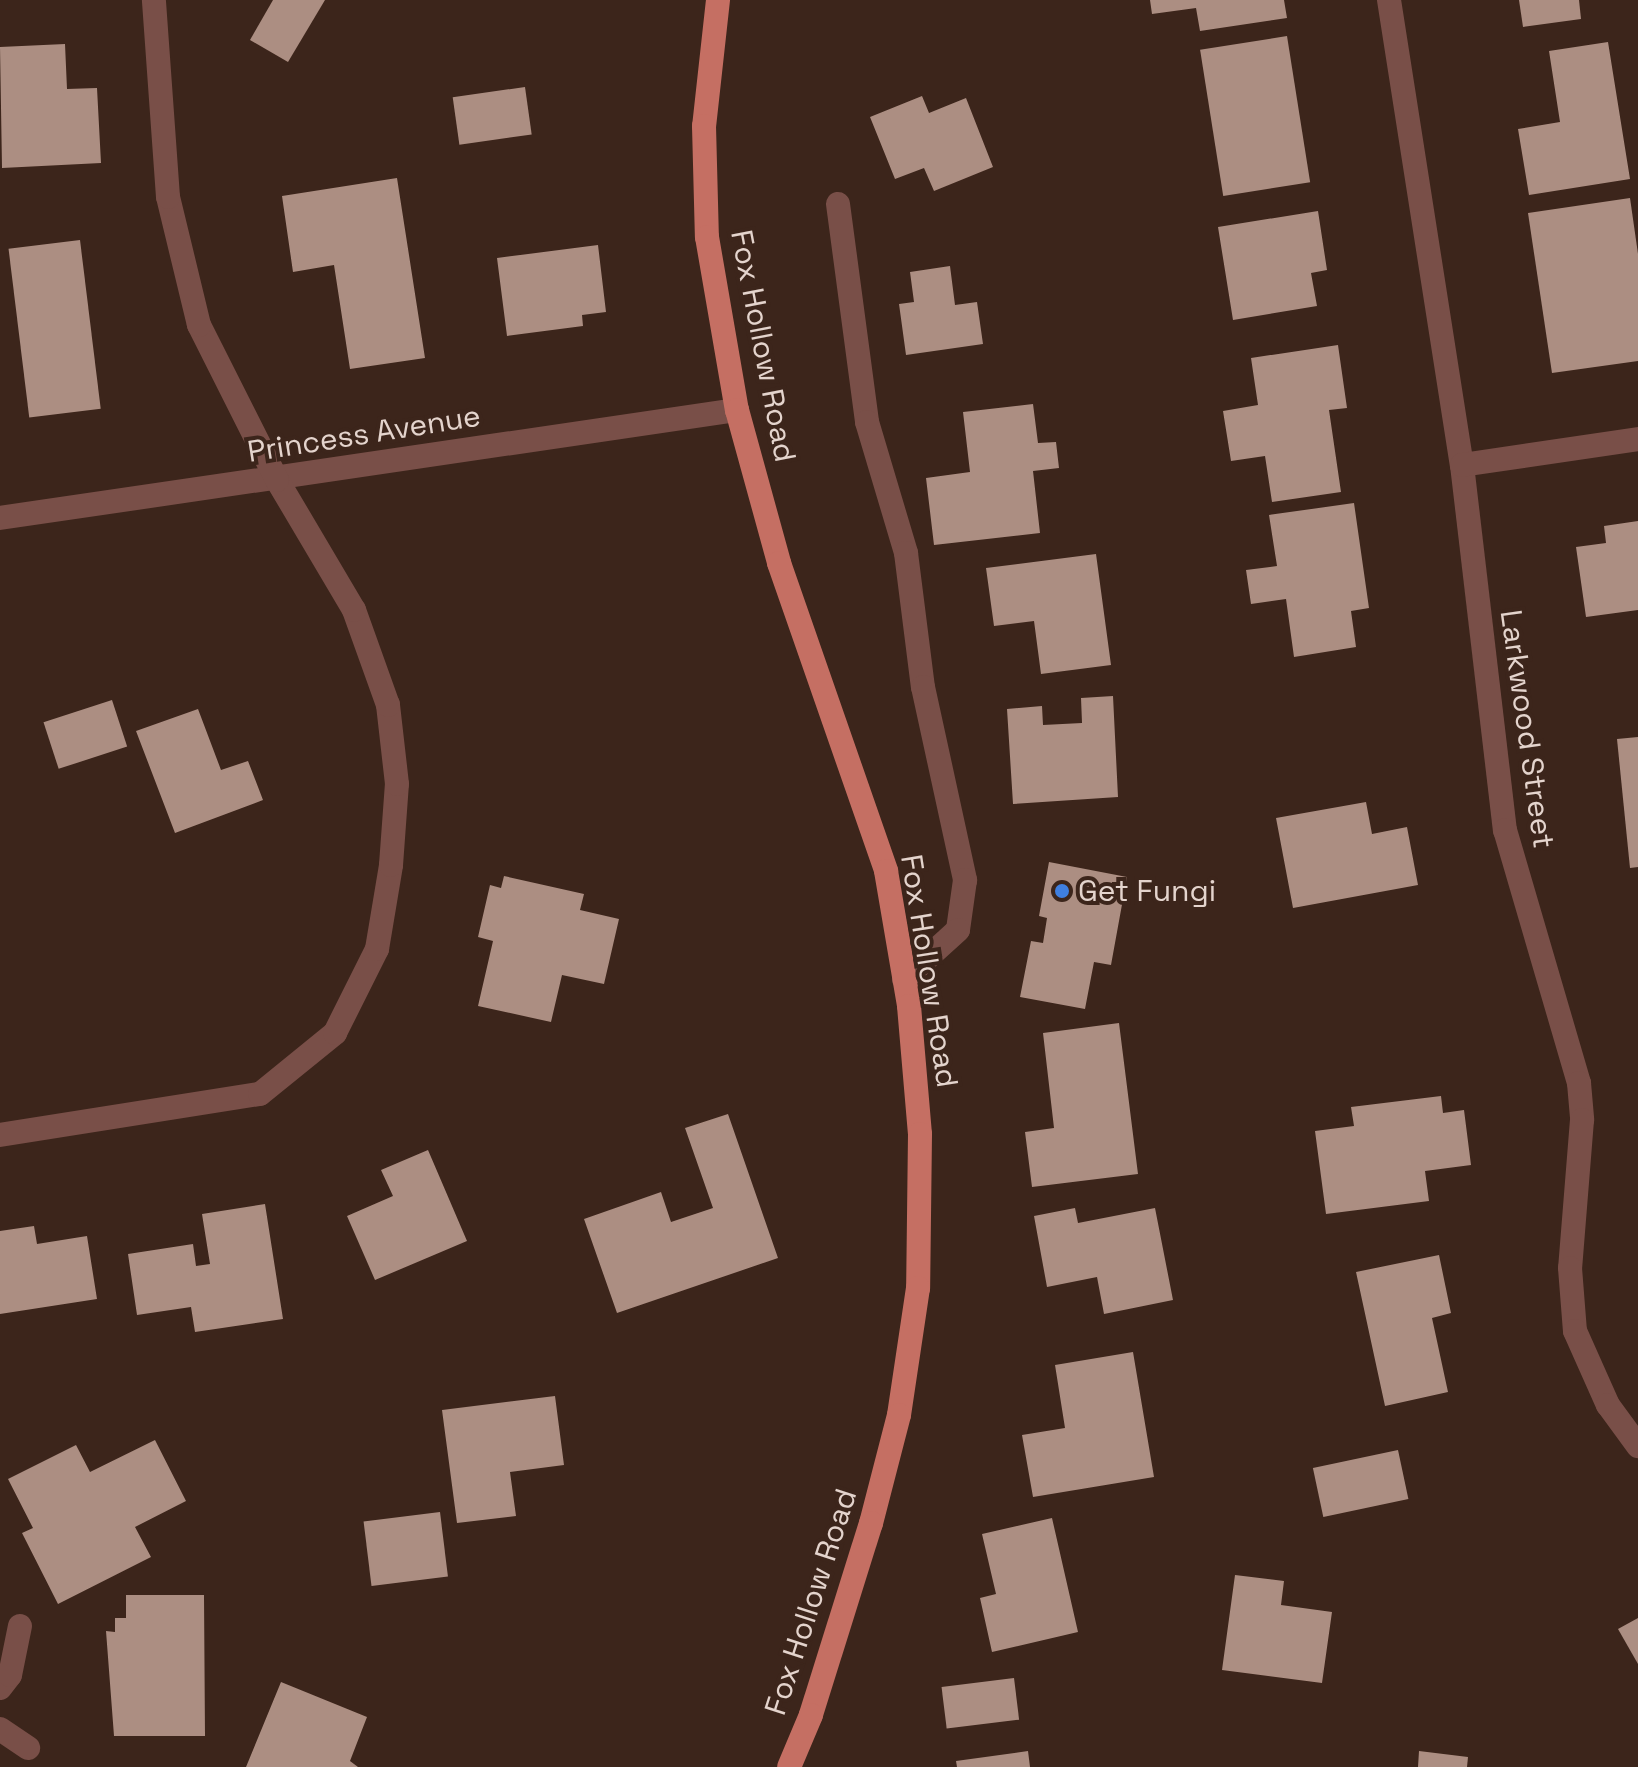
<!DOCTYPE html>
<style>
body{margin:0}
#map{position:relative;width:1638px;height:1767px;overflow:hidden;background:#3c251b;font-family:"Space Grotesk",sans-serif}
div>[style]{position:absolute}
[style*='--x']{left:calc(var(--x)*1px);top:calc(var(--y)*1px);width:calc(var(--w)*1px);rotate:calc(var(--a)*1deg)}
.building>*{inset:0;background:#ac8e82;transform-origin:0 0}
.minor>*{height:24px;margin:-12px;padding:0 12px;transform-origin:12px;border-radius:12px;background:#794f48}
.major>*{height:24px;margin:-12px;padding:0 12px;transform-origin:12px;border-radius:12px;background:#c56f63}
.dots>*{width:22px;height:22px;translate:-50% -50%;box-sizing:border-box;border:4px solid #3c251b;border-radius:50%}
span{translate:-50% -50%;white-space:nowrap;text-align:center;line-height:1.15;-webkit-text-stroke:8px #3c251b;paint-order:stroke}
.street-label{font-size:30px;color:#e4d4cd}
.poi-label{font-size:30px;color:#e4d4cd}
.left{translate:0 -50%;text-align:left}
</style>
<div id="map">
<div class="building">
<i style="clip-path:polygon(273px 0,325px 0,288px 62px,250px 40px)"></i>
<i style="clip-path:polygon(1150px 0,1284px 0,1287px 18px,1200px 31px,1196px 8px,1152px 14px)"></i>
<i style="clip-path:polygon(1519px 0,1579px 0,1581px 19px,1523px 27px)"></i>
<i style="left:1287px;top:36px;width:148px;height:88px;rotate:81deg"></i>
<i style="clip-path:polygon(1608px 42px,1630px 179px,1529px 195px,1518px 129px,1560px 122px,1549px 51px)"></i>
<i style="clip-path:polygon(65px 44px,67px 89px,97px 88px,101px 163px,2px 168px,0 47px)"></i>
<i style="left:525px;top:87px;width:48px;height:73px;rotate:82deg"></i>
<i style="clip-path:polygon(922px 96px,929px 113px,966px 98px,993px 167px,934px 191px,924px 168px,895px 179px,870px 117px)"></i>
<i style="clip-path:polygon(397px 178px,425px 358px,350px 369px,334px 265px,293px 272px,282px 196px)"></i>
<i style="clip-path:polygon(1630px 198px,1638px 254px,1638px 361px,1552px 373px,1528px 213px)"></i>
<i style="clip-path:polygon(1318px 211px,1327px 270px,1311px 273px,1317px 306px,1233px 320px,1218px 227px)"></i>
<i style="left:80px;top:240px;width:170px;height:72px;rotate:83deg"></i>
<i style="clip-path:polygon(598px 245px,606px 312px,582px 315px,583px 326px,507px 336px,497px 258px)"></i>
<i style="clip-path:polygon(950px 266px,955px 305px,977px 302px,983px 344px,906px 355px,899px 304px,914px 302px,910px 272px)"></i>
<i style="clip-path:polygon(1338px 345px,1347px 408px,1329px 410px,1341px 492px,1272px 502px,1265px 456px,1231px 461px,1223px 411px,1258px 405px,1251px 358px)"></i>
<i style="clip-path:polygon(1033px 404px,1038px 443px,1056px 442px,1059px 468px,1033px 471px,1040px 533px,934px 545px,926px 478px,970px 472px,963px 412px)"></i>
<i style="clip-path:polygon(1354px 503px,1369px 608px,1351px 611px,1356px 647px,1294px 657px,1286px 599px,1251px 604px,1246px 570px,1277px 566px,1269px 515px)"></i>
<i style="clip-path:polygon(1638px 521px,1638px 610px,1586px 617px,1576px 547px,1606px 543px,1604px 526px)"></i>
<i style="clip-path:polygon(1096px 554px,1111px 665px,1041px 674px,1034px 621px,994px 626px,986px 568px)"></i>
<i style="clip-path:polygon(1113px 696px,1118px 797px,1013px 804px,1007px 709px,1042px 706px,1043px 725px,1082px 723px,1081px 698px)"></i>
<i style="left:112px;top:700px;width:49px;height:72px;rotate:72deg"></i>
<i style="clip-path:polygon(198px 709px,221px 770px,248px 761px,263px 800px,175px 833px,136px 731px)"></i>
<i style="clip-path:polygon(1638px 737px,1638px 867px,1630px 868px,1617px 739px)"></i>
<i style="clip-path:polygon(1366px 802px,1372px 834px,1407px 827px,1418px 885px,1293px 908px,1276px 818px)"></i>
<i style="clip-path:polygon(1049px 862px,1127px 877px,1111px 965px,1094px 962px,1085px 1009px,1020px 997px,1031px 941px,1043px 943px,1047px 918px,1039px 916px)"></i>
<i style="clip-path:polygon(504px 876px,584px 894px,580px 910px,619px 919px,604px 984px,562px 975px,551px 1022px,478px 1006px,493px 941px,478px 937px,490px 885px,501px 888px)"></i>
<i style="clip-path:polygon(1119px 1023px,1138px 1174px,1032px 1187px,1025px 1132px,1054px 1128px,1043px 1033px)"></i>
<i style="clip-path:polygon(1441px 1096px,1443px 1113px,1464px 1110px,1471px 1165px,1425px 1171px,1429px 1201px,1326px 1214px,1315px 1131px,1354px 1126px,1351px 1107px)"></i>
<i style="clip-path:polygon(728px 1114px,778px 1258px,617px 1313px,584px 1219px,661px 1192px,671px 1222px,713px 1208px,685px 1128px)"></i>
<i style="clip-path:polygon(428px 1150px,467px 1241px,375px 1280px,347px 1216px,393px 1196px,381px 1170px)"></i>
<i style="clip-path:polygon(265px 1204px,283px 1319px,195px 1332px,191px 1307px,137px 1315px,128px 1254px,193px 1244px,196px 1266px,210px 1264px,202px 1214px)"></i>
<i style="clip-path:polygon(1075px 1208px,1078px 1223px,1155px 1208px,1173px 1300px,1104px 1314px,1097px 1277px,1047px 1287px,1034px 1216px)"></i>
<i style="clip-path:polygon(34px 1226px,37px 1244px,87px 1236px,97px 1299px,0 1314px,0 1231px)"></i>
<i style="clip-path:polygon(1439px 1255px,1451px 1313px,1432px 1318px,1448px 1392px,1385px 1406px,1356px 1272px)"></i>
<i style="clip-path:polygon(1133px 1352px,1154px 1477px,1033px 1497px,1022px 1435px,1065px 1428px,1055px 1365px)"></i>
<i style="clip-path:polygon(555px 1396px,564px 1465px,510px 1472px,516px 1516px,457px 1523px,442px 1410px)"></i>
<i style="clip-path:polygon(155px 1440px,186px 1501px,135px 1527px,151px 1557px,58px 1604px,22px 1533px,33px 1528px,8px 1479px,76px 1445px,90px 1472px)"></i>
<i style="left:1398px;top:1450px;width:50px;height:87px;rotate:78deg"></i>
<i style="left:440px;top:1512px;width:65px;height:77px;rotate:83deg"></i>
<i style="clip-path:polygon(1052px 1518px,1078px 1632px,992px 1652px,980px 1598px,996px 1594px,982px 1534px)"></i>
<i style="clip-path:polygon(1235px 1575px,1284px 1581px,1281px 1605px,1332px 1612px,1322px 1683px,1222px 1670px)"></i>
<i style="clip-path:polygon(126px 1595px,204px 1595px,205px 1736px,114px 1736px,106px 1631px,115px 1632px,115px 1618px,126px 1618px)"></i>
<i style="clip-path:polygon(1638px 1618px,1638px 1664px,1618px 1629px)"></i>
<i style="left:1014px;top:1678px;width:42px;height:73px;rotate:83deg"></i>
<i style="clip-path:polygon(281px 1682px,367px 1717px,350px 1761px,358px 1767px,246px 1767px)"></i>
<i style="clip-path:polygon(1028px 1751px,1030px 1767px,957px 1767px,956px 1761px)"></i>
<i style="clip-path:polygon(1419px 1751px,1468px 1757px,1467px 1767px,1418px 1767px)"></i>
</div>
<div class="minor">
<i style="--x:1389;--y:0;--w:471;--a:81.1"></i>
<i style="--x:1462;--y:465;--w:368;--a:83.3"></i>
<i style="--x:1505;--y:830;--w:264;--a:73.7"></i>
<i style="--x:1579;--y:1083;--w:37;--a:85"></i>
<i style="--x:1582;--y:1120;--w:148;--a:94.6"></i>
<i style="--x:1570;--y:1268;--w:63;--a:85.5"></i>
<i style="--x:1575;--y:1331;--w:81;--a:66"></i>
<i style="--x:1608;--y:1405;--w:51;--a:53.8"></i>
<i style="--x:838;--y:204;--w:220;--a:82.4"></i>
<i style="--x:867;--y:422;--w:137;--a:73.4"></i>
<i style="--x:906;--y:553;--w:135;--a:82.8"></i>
<i style="--x:923;--y:687;--w:198;--a:77.7"></i>
<i style="--x:965;--y:880;--w:50;--a:98"></i>
<i style="--x:958;--y:930;--w:73;--a:137.8"></i>
<i style="--x:1462;--y:465;--w:178;--a:-8.4"></i>
<i style="--x:0;--y:518;--w:745;--a:-8.34"></i>
<i style="--x:0;--y:1135;--w:263;--a:-9"></i>
<i style="--x:260;--y:1094;--w:97;--a:-39.1"></i>
<i style="--x:335;--y:1033;--w:94;--a:-63.4"></i>
<i style="--x:377;--y:949;--w:85;--a:-80.5"></i>
<i style="--x:391;--y:865;--w:81;--a:-85.8"></i>
<i style="--x:397;--y:784;--w:80;--a:-96.5"></i>
<i style="--x:388;--y:705;--w:101;--a:-109.7"></i>
<i style="--x:354;--y:610;--w:151;--a:-120.6"></i>
<i style="--x:277;--y:480;--w:174;--a:-116.7"></i>
<i style="--x:199;--y:325;--w:132;--a:-103.6"></i>
<i style="--x:168;--y:197;--w:197;--a:-94.1"></i>
<i style="--x:0;--y:1688;--w:16;--a:-52"></i>
<i style="--x:10;--y:1675;--w:50;--a:-78.5"></i>
<i style="--x:0;--y:1729;--w:34;--a:34"></i>
</div>
<div class="major">
<i style="--x:718;--y:0;--w:127;--a:96.3"></i>
<i style="--x:704;--y:126;--w:111;--a:88.5"></i>
<i style="--x:707;--y:237;--w:176;--a:80.2"></i>
<i style="--x:737;--y:410;--w:159;--a:74.6"></i>
<i style="--x:779;--y:563;--w:326;--a:70.8"></i>
<i style="--x:886;--y:871;--w:137;--a:80.3"></i>
<i style="--x:909;--y:1006;--w:128;--a:85.1"></i>
<i style="--x:920;--y:1134;--w:154;--a:90.7"></i>
<i style="--x:918;--y:1288;--w:128;--a:98.5"></i>
<i style="--x:899;--y:1415;--w:112;--a:104.5"></i>
<i style="--x:871;--y:1523;--w:201;--a:107.4"></i>
<i style="--x:811;--y:1715;--w:56;--a:112.9"></i>
</div>
<div class="dots">
<i style="left:1062px;top:891px;background:#3f7fe0"></i>
</div>
<div class="street-label">
<span style="left:763px;top:346px;rotate:79deg">Fox Hollow Road</span>
<span style="left:364px;top:434px;rotate:-9deg">Princess Avenue</span>
<span style="left:1527px;top:729px;rotate:82deg">Larkwood Street</span>
<span style="left:929px;top:971px;rotate:81deg">Fox Hollow Road</span>
<span style="left:811px;top:1602px;rotate:-72deg">Fox Hollow Road</span>
</div>
<div class="poi-label">
<span class="left" style="left:1078px;top:891px">Get Fungi</span>
</div>
</div>
